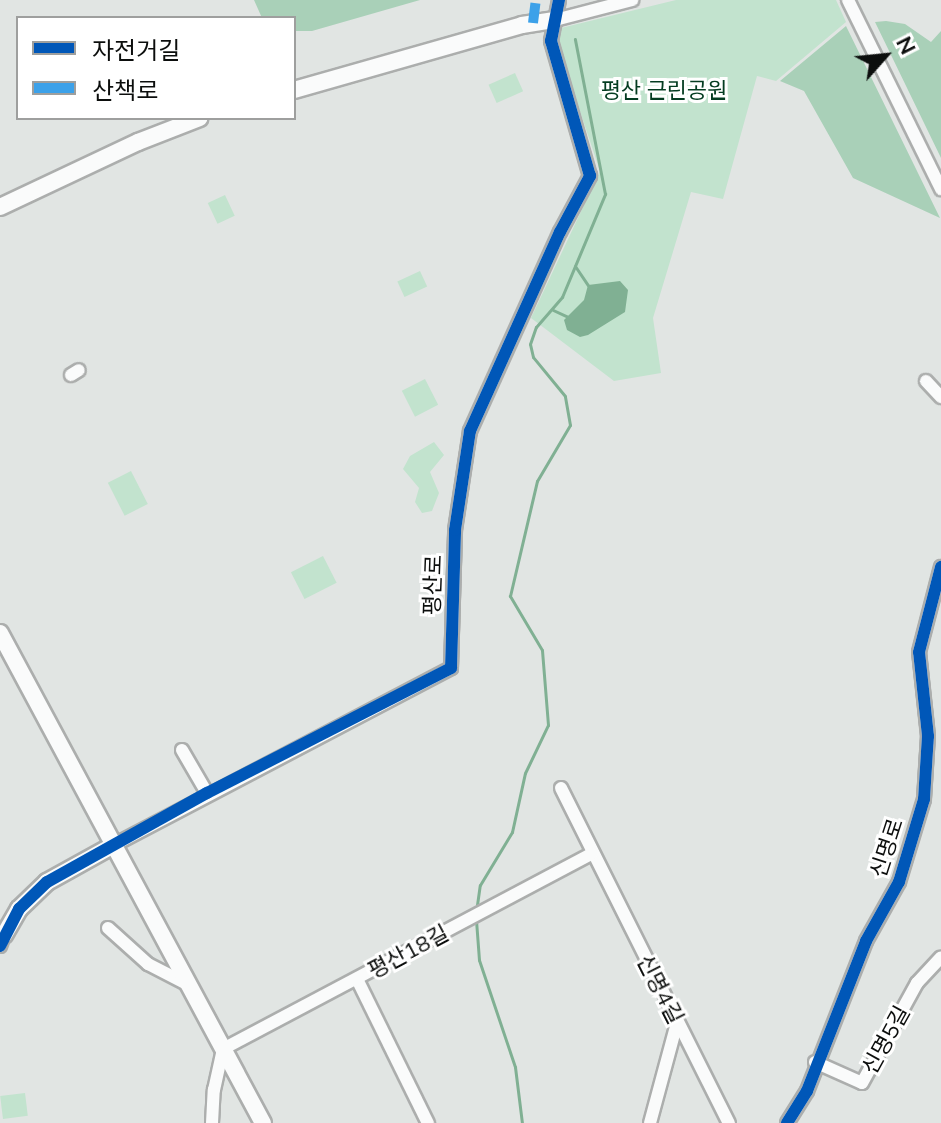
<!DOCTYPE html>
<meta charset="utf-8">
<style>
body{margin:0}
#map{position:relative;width:941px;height:1123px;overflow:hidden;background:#e1e5e3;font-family:Mulish,"Noto Sans KR",sans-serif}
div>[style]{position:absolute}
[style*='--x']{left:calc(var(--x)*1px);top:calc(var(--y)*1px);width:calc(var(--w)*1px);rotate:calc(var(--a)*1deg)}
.green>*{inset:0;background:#c2e3ce;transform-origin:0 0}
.forest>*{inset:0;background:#a9d0b8}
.water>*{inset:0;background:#80b093}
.stream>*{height:3px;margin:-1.5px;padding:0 1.5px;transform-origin:1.5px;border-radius:1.5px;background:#80b093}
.roads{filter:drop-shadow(2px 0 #acaead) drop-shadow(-2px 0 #acaead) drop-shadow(0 2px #acaead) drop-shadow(0 -2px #acaead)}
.minor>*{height:12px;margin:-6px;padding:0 6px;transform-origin:6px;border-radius:6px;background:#fafbfb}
.tertiary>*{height:16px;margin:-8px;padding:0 8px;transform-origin:8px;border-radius:8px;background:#fafbfb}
.quiet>*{height:10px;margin-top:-5px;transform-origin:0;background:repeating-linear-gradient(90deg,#3ca1e9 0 20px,transparent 0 30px)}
.cycleway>*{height:12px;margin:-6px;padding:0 6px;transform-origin:6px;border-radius:6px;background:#0057b8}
span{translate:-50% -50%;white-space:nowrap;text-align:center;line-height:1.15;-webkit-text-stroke:6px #fff;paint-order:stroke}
.park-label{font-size:22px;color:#043c21}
.street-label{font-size:22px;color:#0c0e0d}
.legend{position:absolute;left:16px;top:16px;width:280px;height:104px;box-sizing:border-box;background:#fff;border:2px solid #9e9f9e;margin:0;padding:10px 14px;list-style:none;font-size:24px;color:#0c0e0d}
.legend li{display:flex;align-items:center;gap:16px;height:40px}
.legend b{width:40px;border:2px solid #9e9f9e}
.north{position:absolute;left:845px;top:16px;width:80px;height:80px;-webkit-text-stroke:6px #fff;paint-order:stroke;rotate:63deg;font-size:22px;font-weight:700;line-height:32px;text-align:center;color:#0c0e0d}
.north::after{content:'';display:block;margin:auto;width:28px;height:36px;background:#0c0e0d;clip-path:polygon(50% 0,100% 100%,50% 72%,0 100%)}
</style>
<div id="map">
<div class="green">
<i style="clip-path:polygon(676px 0,836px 0,846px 22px,776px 81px,757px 76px,723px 199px,691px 192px,653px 318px,661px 373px,614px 381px,531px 318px,600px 171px,556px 40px,561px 28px)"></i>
<i style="left:515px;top:73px;width:20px;height:29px;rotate:66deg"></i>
<i style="left:225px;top:195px;width:23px;height:19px;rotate:65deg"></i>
<i style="left:420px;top:271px;width:17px;height:25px;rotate:65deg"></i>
<i style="left:425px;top:379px;width:29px;height:26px;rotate:63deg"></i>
<i style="clip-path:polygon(434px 442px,444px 455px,430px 472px,439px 493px,432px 511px,422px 513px,415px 502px,419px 488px,403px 469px,410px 456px)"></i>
<i style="left:131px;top:471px;width:37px;height:26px;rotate:63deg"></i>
<i style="left:323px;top:556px;width:30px;height:36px;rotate:63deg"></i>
<i style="left:25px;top:1093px;width:23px;height:25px;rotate:83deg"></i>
</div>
<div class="forest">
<i style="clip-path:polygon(254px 0,420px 0,312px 31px,294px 31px,294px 18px,262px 18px)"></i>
<i style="clip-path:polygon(886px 21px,905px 24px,931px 42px,941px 31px,941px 158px,875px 22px)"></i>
<i style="clip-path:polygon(846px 26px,940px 218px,853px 178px,804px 91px,780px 81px)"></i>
</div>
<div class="water">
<i style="clip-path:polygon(620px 281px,628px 290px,625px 312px,588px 335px,580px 337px,567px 330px,564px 320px,584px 300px,588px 285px)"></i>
</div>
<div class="stream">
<i style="--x:575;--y:266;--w:23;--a:56"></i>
<i style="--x:553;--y:310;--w:17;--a:25"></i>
<i style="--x:476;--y:912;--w:27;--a:-82"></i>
<i style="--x:480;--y:885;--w:62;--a:-58.9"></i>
<i style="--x:512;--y:832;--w:60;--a:-77.6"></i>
<i style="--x:525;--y:773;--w:53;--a:-64.4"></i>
<i style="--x:548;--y:725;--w:75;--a:-94.6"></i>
<i style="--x:542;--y:650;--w:63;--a:-120.7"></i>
<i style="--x:510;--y:596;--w:118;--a:-76.8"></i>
<i style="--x:537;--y:481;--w:65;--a:-59.5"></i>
<i style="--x:570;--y:425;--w:29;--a:-100"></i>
<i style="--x:565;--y:396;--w:50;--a:-129.4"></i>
<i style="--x:533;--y:357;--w:13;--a:-103"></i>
<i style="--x:530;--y:344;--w:18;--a:-71"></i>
<i style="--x:536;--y:327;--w:40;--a:-49"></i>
<i style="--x:562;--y:297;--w:112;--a:-67.3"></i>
<i style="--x:605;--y:194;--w:158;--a:-101"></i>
<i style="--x:476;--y:920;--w:40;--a:85.7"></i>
<i style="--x:479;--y:960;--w:113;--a:71.4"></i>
<i style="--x:515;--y:1067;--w:56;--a:82.9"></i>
</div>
<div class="roads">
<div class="minor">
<i style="--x:848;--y:0;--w:211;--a:63.8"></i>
<i style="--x:555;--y:20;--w:80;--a:-14.6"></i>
<i style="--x:71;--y:375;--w:9;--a:-32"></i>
<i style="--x:926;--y:381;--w:22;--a:47"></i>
<i style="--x:182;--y:750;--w:50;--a:59.8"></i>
<i style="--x:561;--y:788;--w:375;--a:63.4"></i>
<i style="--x:112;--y:846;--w:383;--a:-27.7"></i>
<i style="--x:451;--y:668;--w:138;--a:-88.3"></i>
<i style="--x:455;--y:530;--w:100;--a:-81.4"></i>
<i style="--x:470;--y:431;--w:218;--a:-65.7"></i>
<i style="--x:560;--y:232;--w:64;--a:-61.8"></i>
<i style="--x:590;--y:176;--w:141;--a:-106.1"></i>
<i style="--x:551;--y:41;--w:42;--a:-79"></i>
<i style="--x:108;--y:928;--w:54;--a:42"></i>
<i style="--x:148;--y:964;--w:44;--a:27.1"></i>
<i style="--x:0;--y:946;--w:12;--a:-70"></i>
<i style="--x:357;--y:979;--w:161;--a:63.8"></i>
<i style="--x:815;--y:1062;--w:51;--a:24.1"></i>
<i style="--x:862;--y:1083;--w:114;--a:-61.2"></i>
<i style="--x:917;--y:983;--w:35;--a:-47"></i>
<i style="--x:212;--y:1123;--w:33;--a:-87"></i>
<i style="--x:214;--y:1090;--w:42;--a:-77.6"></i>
<i style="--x:223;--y:1049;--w:417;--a:-27.9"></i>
<i style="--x:650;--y:1123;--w:104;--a:-74.9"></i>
<i style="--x:787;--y:1123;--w:38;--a:-58"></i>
<i style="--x:807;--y:1091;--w:161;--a:-68.5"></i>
<i style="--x:866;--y:941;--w:68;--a:-60.8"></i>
<i style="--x:899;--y:882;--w:87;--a:-73.2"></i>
<i style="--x:924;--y:799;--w:63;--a:-86.4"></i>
<i style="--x:928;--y:736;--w:84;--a:-96.1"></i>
<i style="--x:919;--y:652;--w:88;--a:-75.5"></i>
</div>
<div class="tertiary">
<i style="--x:294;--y:90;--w:237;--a:-15.9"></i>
<i style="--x:522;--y:25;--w:33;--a:-9"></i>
<i style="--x:0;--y:207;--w:153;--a:-25.2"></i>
<i style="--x:138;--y:142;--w:66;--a:-21.2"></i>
<i style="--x:0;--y:633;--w:556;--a:61.78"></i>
<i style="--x:4;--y:935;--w:30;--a:-60"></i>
<i style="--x:19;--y:909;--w:39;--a:-44"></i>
<i style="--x:47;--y:882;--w:74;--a:-29"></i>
</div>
</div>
<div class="quiet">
<i style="--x:533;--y:23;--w:23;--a:-83"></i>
</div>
<div class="cycleway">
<i style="--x:0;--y:946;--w:42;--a:-62.8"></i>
<i style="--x:19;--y:909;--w:39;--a:-44"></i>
<i style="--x:47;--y:882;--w:183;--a:-29.1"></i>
<i style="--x:207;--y:793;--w:274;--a:-27.1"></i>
<i style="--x:451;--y:668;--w:138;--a:-88.3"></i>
<i style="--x:455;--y:530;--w:100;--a:-81.4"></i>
<i style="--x:470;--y:431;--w:218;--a:-65.7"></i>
<i style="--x:560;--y:232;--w:64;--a:-61.8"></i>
<i style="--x:590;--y:176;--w:141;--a:-106.1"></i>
<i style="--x:551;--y:41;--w:42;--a:-79"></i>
<i style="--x:787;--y:1123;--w:38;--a:-58"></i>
<i style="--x:807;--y:1091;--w:161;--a:-68.5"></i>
<i style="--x:866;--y:941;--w:68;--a:-60.8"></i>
<i style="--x:899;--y:882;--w:87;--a:-73.2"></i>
<i style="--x:924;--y:799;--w:63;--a:-86.4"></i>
<i style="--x:928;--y:736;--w:84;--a:-96.1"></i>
<i style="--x:919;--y:652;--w:88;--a:-75.5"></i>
</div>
<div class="park-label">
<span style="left:664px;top:91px">평산 근린공원</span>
</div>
<div class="street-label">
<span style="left:433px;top:585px;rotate:-88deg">평산로</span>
<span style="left:887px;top:848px;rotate:-72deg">신명로</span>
<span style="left:408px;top:952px;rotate:-28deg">평산18길</span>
<span style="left:660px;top:989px;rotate:63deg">신명4길</span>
<span style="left:886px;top:1040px;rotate:-61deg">신명5길</span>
</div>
<ul class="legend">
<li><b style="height:10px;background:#0057b8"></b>자전거길</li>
<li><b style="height:10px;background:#3ca1e9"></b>산책로</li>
</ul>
<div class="north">N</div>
</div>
